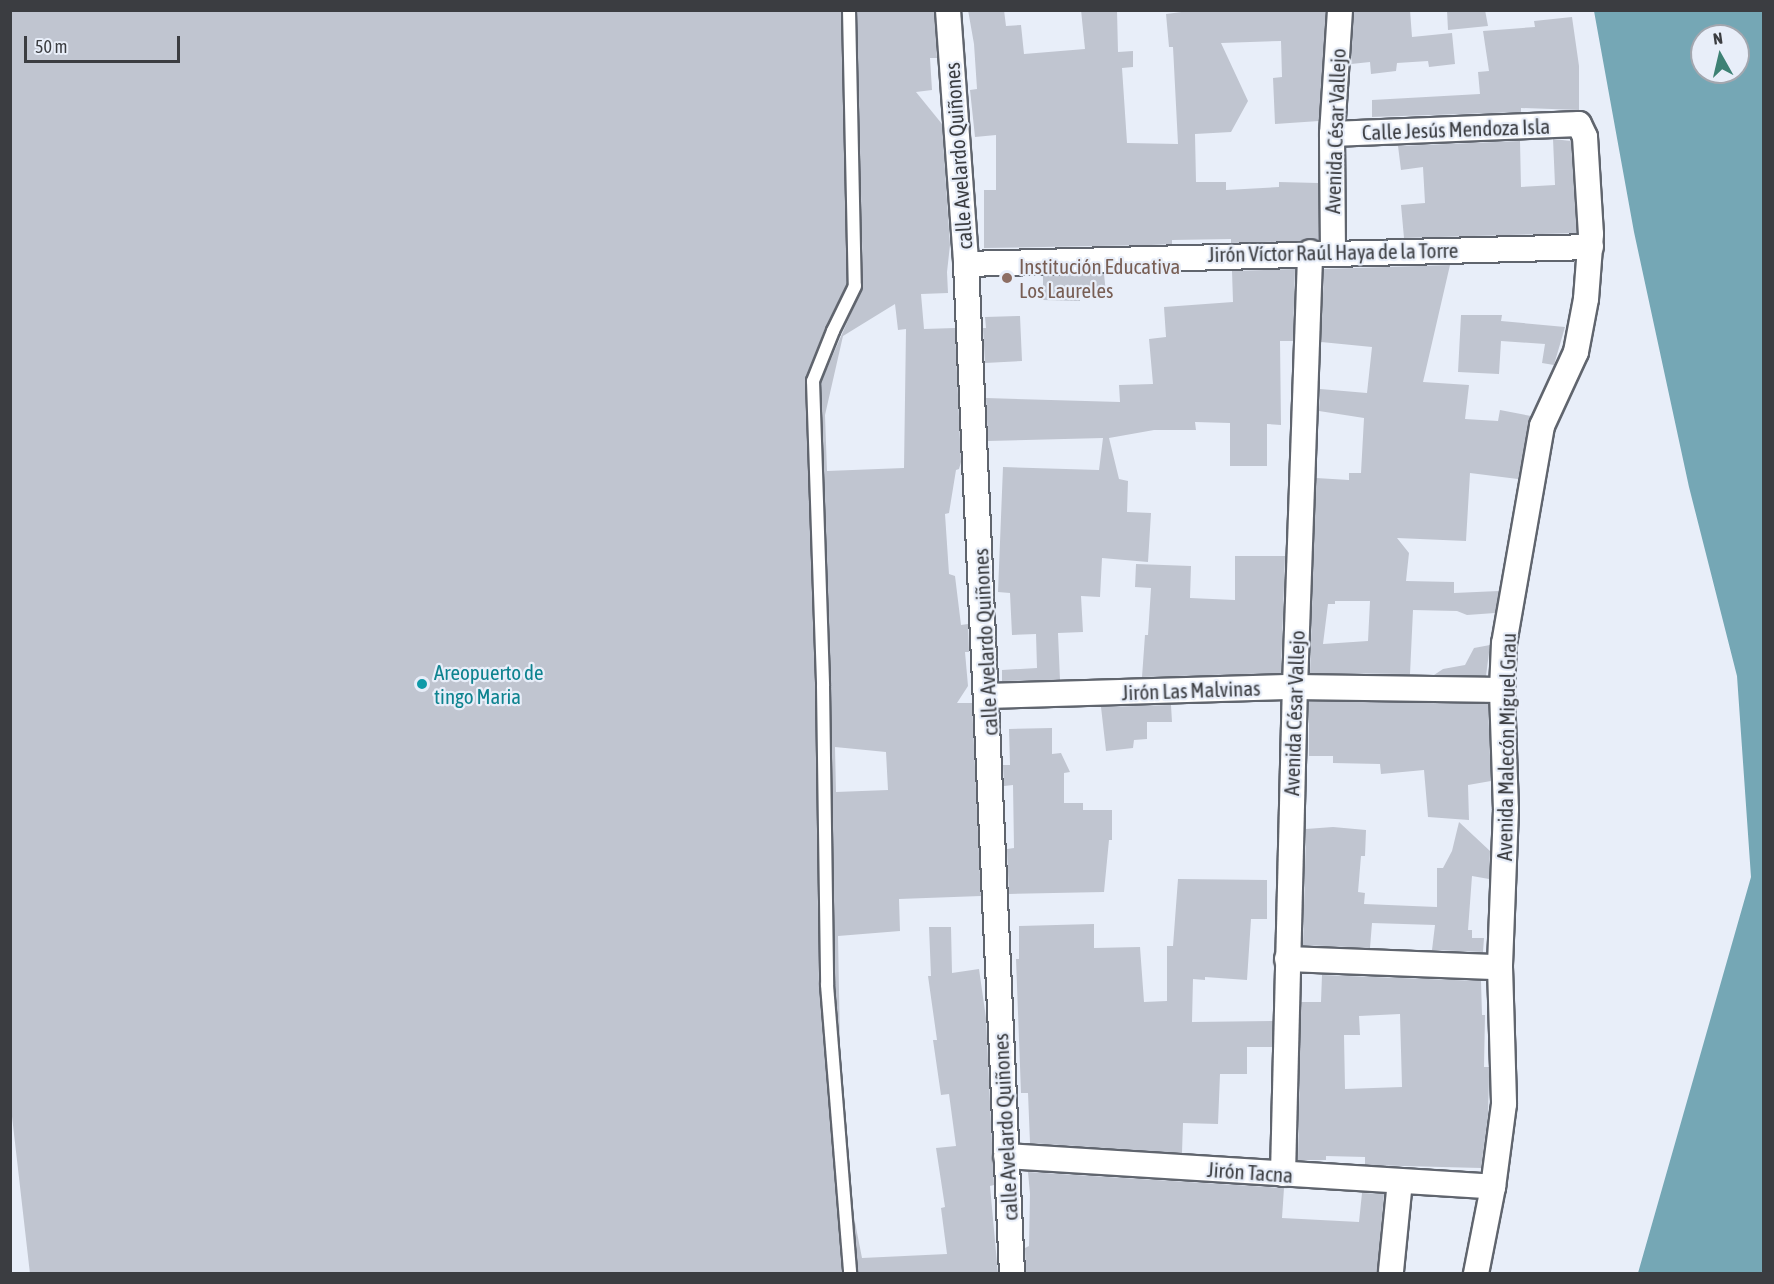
<!DOCTYPE html>
<meta charset="utf-8">
<style>
body{margin:0}
#map{position:relative;width:1774px;height:1284px;overflow:hidden;background:#e8eef9;font-family:"Asap Condensed",sans-serif}
div>[style]{position:absolute}
[style*='--x']{left:calc(var(--x)*1px);top:calc(var(--y)*1px);width:calc(var(--w)*1px);rotate:calc(var(--a)*1deg)}
.water>*{inset:0;background:#75a7b5}
.building>*{inset:0;background:#c0c5d0}
.roads{filter:drop-shadow(2px 0 #60656e) drop-shadow(-2px 0 #60656e) drop-shadow(0 2px #60656e) drop-shadow(0 -2px #60656e)}
.lane>*{height:12px;margin:-6px;padding:0 6px;transform-origin:6px;border-radius:6px;background:#fff}
.street>*{height:24px;margin:-12px;padding:0 12px;transform-origin:12px;border-radius:12px;background:#fff}
.dots>*{width:16px;height:16px;translate:-50% -50%;box-sizing:border-box;border:3px solid #e8eef9;border-radius:50%}
span{translate:-50% -50%;white-space:nowrap;text-align:center;line-height:1.15;-webkit-text-stroke:4.5px #e8eef9;paint-order:stroke}
.street-label{font-size:21px;color:#3b3d41}
.education-label{font-size:21px;color:#785e54}
.left{translate:0 -50%;text-align:left}
.culture-label{font-size:21px;color:#0d838f}
.frame{position:absolute;inset:0;border:12px solid #3b3d41;pointer-events:none}
.north{position:absolute;left:1690px;top:24px;width:60px;height:60px;box-sizing:border-box;background:#e8eef9;border:2px solid #a3a7af;border-radius:50%;rotate:352deg;font-size:16px;font-weight:700;line-height:24px;text-align:center;color:#3b3d41}
.north::after{content:'';display:block;margin:auto;width:21px;height:27px;background:#3d8174;clip-path:polygon(50% 0,100% 100%,50% 72%,0 100%)}
.scale{position:absolute;left:24px;top:36px;width:156px;height:27px;box-sizing:border-box;border:3px solid #3b3d41;border-top:0;padding-left:8px;font-size:18px;line-height:21px;white-space:nowrap;color:#3b3d41;-webkit-text-stroke:4px #e8eef9;paint-order:stroke}
</style>
<div id="map">
<div class="water">
<i style="clip-path:polygon(evenodd,1594px 11px,1763px 11px,1763px 1273px,1638px 1273px,1751px 877px,1737px 676px,1689px 487px,1634px 232px,1594px 11px,1702px 36px,1738px 36px,1738px 72px,1702px 72px,1702px 36px)"></i>
</div>
<div class="building">
<i style="clip-path:polygon(10px 10px,841px 10px,847px 284px,825px 328px,805px 381px,815px 686px,819px 985px,842px 1274px,30px 1274px,10px 1099px)"></i>
<i style="clip-path:polygon(evenodd,857px 10px,934px 10px,937px 58px,930px 58px,932px 90px,916px 92px,942px 124px,950px 245px,947px 272px,948px 293px,921px 294px,924px 329px,955px 328px,961px 462px,959px 469px,956px 470px,949px 513px,945px 514px,949px 574px,955px 576px,961px 625px,968px 624px,969px 652px,965px 652px,968px 686px,957px 703px,972px 703px,981px 896px,899px 899px,900px 931px,838px 936px,840px 1045px,835px 985px,831px 686px,821px 382px,863px 286px,857px 10px,895px 304px,898px 330px,906px 329px,904px 468px,827px 471px,825px 415px,843px 336px,895px 304px,857px 10px,835px 747px,886px 752px,888px 790px,836px 792px,835px 747px)"></i>
<i style="clip-path:polygon(968px 10px,1004px 10px,1006px 26px,1021px 25px,1024px 54px,1085px 49px,1081px 10px,1117px 10px,1118px 52px,1133px 51px,1133px 67px,1122px 68px,1127px 143px,1178px 144px,1173px 47px,1169px 47px,1166px 14px,1197px 10px,1326px 10px,1319px 121px,1275px 124px,1273px 78px,1282px 77px,1281px 41px,1221px 43px,1248px 101px,1231px 132px,1195px 134px,1196px 182px,1226px 182px,1226px 190px,1279px 187px,1279px 182px,1318px 183px,1319px 240px,1310px 238px,1302px 241px,1231px 243px,1231px 239px,1172px 240px,1172px 244px,1151px 245px,984px 248px,984px 190px,996px 190px,996px 135px,975px 137px,970px 90px,977px 89px,974px 44px)"></i>
<i style="clip-path:polygon(1354px 10px,1410px 10px,1412px 37px,1452px 33px,1455px 64px,1429px 67px,1428px 61px,1397px 63px,1396px 71px,1371px 74px,1370px 62px,1351px 64px)"></i>
<i style="clip-path:polygon(1447px 10px,1485px 10px,1488px 26px,1448px 30px)"></i>
<i style="clip-path:polygon(1572px 17px,1579px 66px,1579px 110px,1521px 108px,1521px 112px,1372px 117px,1372px 100px,1480px 94px,1478px 72px,1489px 71px,1483px 31px,1535px 27px,1534px 21px)"></i>
<i style="clip-path:polygon(1553px 139px,1571px 141px,1577px 233px,1404px 238px,1401px 205px,1425px 203px,1423px 167px,1401px 170px,1398px 146px,1520px 141px,1521px 187px,1555px 185px)"></i>
<i style="clip-path:polygon(evenodd,1450px 265px,1423px 382px,1469px 385px,1465px 419px,1498px 421px,1500px 410px,1531px 416px,1518px 479px,1470px 473px,1466px 541px,1397px 538px,1409px 553px,1406px 581px,1454px 582px,1454px 593px,1499px 591px,1495px 613px,1467px 615px,1457px 611px,1413px 610px,1410px 674px,1310px 673px,1316px 478px,1349px 480px,1349px 473px,1361px 473px,1364px 418px,1319px 411px,1320px 389px,1367px 393px,1372px 347px,1321px 342px,1324px 269px,1450px 265px,1335px 601px,1370px 601px,1368px 641px,1323px 644px,1328px 604px,1335px 604px,1335px 601px)"></i>
<i style="clip-path:polygon(1295px 269px,1293px 341px,1280px 341px,1281px 425px,1267px 424px,1267px 466px,1230px 466px,1230px 423px,1195px 422px,1196px 430px,1154px 430px,1109px 438px,1119px 479px,1128px 481px,1127px 512px,1151px 513px,1148px 562px,1102px 558px,1100px 597px,1081px 596px,1083px 632px,1058px 633px,1060px 680px,1002px 681px,1002px 670px,1037px 668px,1036px 634px,1012px 635px,1010px 593px,998px 592px,1003px 467px,1099px 470px,1103px 438px,988px 441px,986px 398px,1120px 402px,1119px 385px,1153px 384px,1149px 339px,1166px 337px,1164px 307px,1233px 302px,1232px 271px)"></i>
<i style="clip-path:polygon(1104px 274px,1106px 293px,1080px 295px,1080px 301px,1043px 300px,1043px 276px)"></i>
<i style="clip-path:polygon(1461px 315px,1502px 315px,1501px 321px,1565px 327px,1554px 365px,1542px 363px,1545px 344px,1501px 341px,1499px 374px,1458px 372px)"></i>
<i style="clip-path:polygon(1020px 316px,1022px 361px,985px 363px,983px 328px,986px 328px,985px 317px)"></i>
<i style="clip-path:polygon(1235px 556px,1285px 556px,1281px 673px,1142px 677px,1145px 635px,1148px 635px,1151px 588px,1135px 587px,1136px 564px,1191px 566px,1190px 598px,1235px 600px)"></i>
<i style="clip-path:polygon(1490px 645px,1486px 676px,1434px 675px,1443px 669px,1465px 665px,1474px 648px)"></i>
<i style="clip-path:polygon(1309px 701px,1488px 704px,1491px 781px,1468px 785px,1469px 820px,1428px 817px,1424px 770px,1381px 774px,1380px 764px,1333px 763px,1333px 756px,1309px 756px)"></i>
<i style="clip-path:polygon(1171px 705px,1172px 722px,1147px 722px,1147px 739px,1134px 740px,1133px 748px,1106px 751px,1101px 707px)"></i>
<i style="clip-path:polygon(1052px 728px,1052px 754px,1061px 753px,1070px 772px,1064px 773px,1064px 803px,1083px 803px,1083px 810px,1112px 810px,1112px 840px,1109px 840px,1104px 892px,1009px 894px,1007px 849px,1014px 848px,1013px 785px,1004px 786px,1003px 765px,1010px 765px,1009px 729px)"></i>
<i style="clip-path:polygon(1459px 822px,1490px 851px,1489px 879px,1472px 876px,1468px 930px,1472px 930px,1472px 938px,1484px 938px,1483px 952px,1432px 950px,1435px 925px,1372px 923px,1370px 948px,1303px 945px,1306px 829px,1333px 827px,1366px 830px,1365px 856px,1361px 856px,1358px 892px,1365px 893px,1364px 904px,1437px 907px,1437px 868px,1443px 868px,1452px 851px)"></i>
<i style="clip-path:polygon(1178px 879px,1267px 880px,1267px 919px,1251px 919px,1247px 980px,1205px 977px,1205px 980px,1193px 979px,1192px 1022px,1273px 1021px,1272px 1047px,1247px 1047px,1247px 1074px,1220px 1074px,1218px 1124px,1183px 1123px,1182px 1153px,1030px 1143px,1028px 1093px,1021px 1093px,1016px 959px,1019px 959px,1019px 926px,1094px 924px,1094px 948px,1140px 947px,1144px 1002px,1167px 1001px,1167px 946px,1173px 946px)"></i>
<i style="clip-path:polygon(929px 927px,951px 927px,952px 973px,979px 969px,986px 1018px,994px 1185px,990px 1186px,998px 1274px,858px 1274px,853px 1212px,862px 1258px,947px 1254px,941px 1208px,945px 1207px,936px 1148px,956px 1146px,949px 1094px,941px 1095px,933px 1040px,937px 1040px,928px 976px,931px 976px)"></i>
<i style="clip-path:polygon(evenodd,1322px 975px,1481px 981px,1482px 1015px,1485px 1015px,1484px 1067px,1489px 1067px,1489px 1076px,1488px 1115px,1481px 1168px,1365px 1165px,1365px 1157px,1326px 1156px,1326px 1160px,1298px 1160px,1301px 1002px,1321px 1002px,1322px 975px,1400px 1014px,1402px 1087px,1345px 1089px,1344px 1035px,1360px 1035px,1359px 1016px,1400px 1014px)"></i>
<i style="clip-path:polygon(1028px 1172px,1284px 1188px,1282px 1218px,1359px 1222px,1362px 1193px,1384px 1194px,1377px 1274px,1026px 1274px,1025px 1248px,1029px 1246px,1030px 1194px)"></i>
</div>
<div class="roads">
<div class="lane">
<i style="--x:849;--y:10;--w:276;--a:88.8"></i>
<i style="--x:855;--y:286;--w:50;--a:116.1"></i>
<i style="--x:833;--y:331;--w:54;--a:111.8"></i>
<i style="--x:813;--y:381;--w:305;--a:88.1"></i>
<i style="--x:823;--y:686;--w:299;--a:89.2"></i>
<i style="--x:827;--y:985;--w:290;--a:85.4"></i>
</div>
<div class="street">
<i style="--x:948;--y:10;--w:255;--a:85.9"></i>
<i style="--x:966;--y:264;--w:1011;--a:87.39"></i>
<i style="--x:1332;--y:134;--w:247;--a:-2.3"></i>
<i style="--x:1579;--y:124;--w:14;--a:65"></i>
<i style="--x:1585;--y:137;--w:97;--a:86.5"></i>
<i style="--x:1591;--y:234;--w:65;--a:94.4"></i>
<i style="--x:1586;--y:299;--w:54;--a:100.7"></i>
<i style="--x:1576;--y:352;--w:81;--a:114.7"></i>
<i style="--x:1542;--y:426;--w:220;--a:99.9"></i>
<i style="--x:1504;--y:643;--w:47;--a:92.4"></i>
<i style="--x:1502;--y:690;--w:119;--a:88.1"></i>
<i style="--x:1506;--y:809;--w:158;--a:92.2"></i>
<i style="--x:1500;--y:967;--w:137;--a:88.3"></i>
<i style="--x:1504;--y:1104;--w:84;--a:97.5"></i>
<i style="--x:1493;--y:1187;--w:89;--a:101.1"></i>
<i style="--x:1333;--y:252;--w:118;--a:-90.5"></i>
<i style="--x:1332;--y:134;--w:124;--a:-86.3"></i>
<i style="--x:966;--y:264;--w:625;--a:-1.56"></i>
<i style="--x:987;--y:696;--w:308;--a:-1.7"></i>
<i style="--x:1295;--y:687;--w:207;--a:0.8"></i>
<i style="--x:1287;--y:959;--w:213;--a:2.2"></i>
<i style="--x:1006;--y:1156;--w:488;--a:3.6"></i>
<i style="--x:1283;--y:1174;--w:487;--a:-88.6"></i>
<i style="--x:1295;--y:687;--w:435;--a:-88"></i>
<i style="--x:1391;--y:1271;--w:90;--a:-84.3"></i>
</div>
</div>
<div class="dots">
<i style="left:1007px;top:278px;background:#8d6e63"></i>
<i style="left:422px;top:684px;background:#0f9aa8"></i>
</div>
<div class="street-label">
<span style="left:1456px;top:129px;rotate:-2deg">Calle Jesús Mendoza Isla</span>
<span style="left:1335px;top:131px;rotate:-88deg">Avenida César Vallejo</span>
<span style="left:958px;top:156px;rotate:-94deg">calle Avelardo Quiñones</span>
<span style="left:1333px;top:252px;rotate:-1deg">Jirón Víctor Raúl Haya de la Torre</span>
<span style="left:985px;top:642px;rotate:-93deg">calle Avelardo Quiñones</span>
<span style="left:1191px;top:690px;rotate:-2deg">Jirón Las Malvinas</span>
<span style="left:1294px;top:713px;rotate:-88deg">Avenida César Vallejo</span>
<span style="left:1506px;top:747px;rotate:-89deg">Avenida Malecón Miguel Grau</span>
<span style="left:1005px;top:1127px;rotate:-93deg">calle Avelardo Quiñones</span>
<span style="left:1250px;top:1172px;rotate:4deg">Jirón Tacna</span>
</div>
<div class="education-label">
<span class="left" style="left:1019px;top:278px">Institución Educativa<br>Los Laureles</span>
</div>
<div class="culture-label">
<span class="left" style="left:434px;top:684px">Areopuerto de<br>tingo Maria</span>
</div>
<div class="frame"></div>
<div class="north">N</div>
<div class="scale">50 m</div>
</div>
